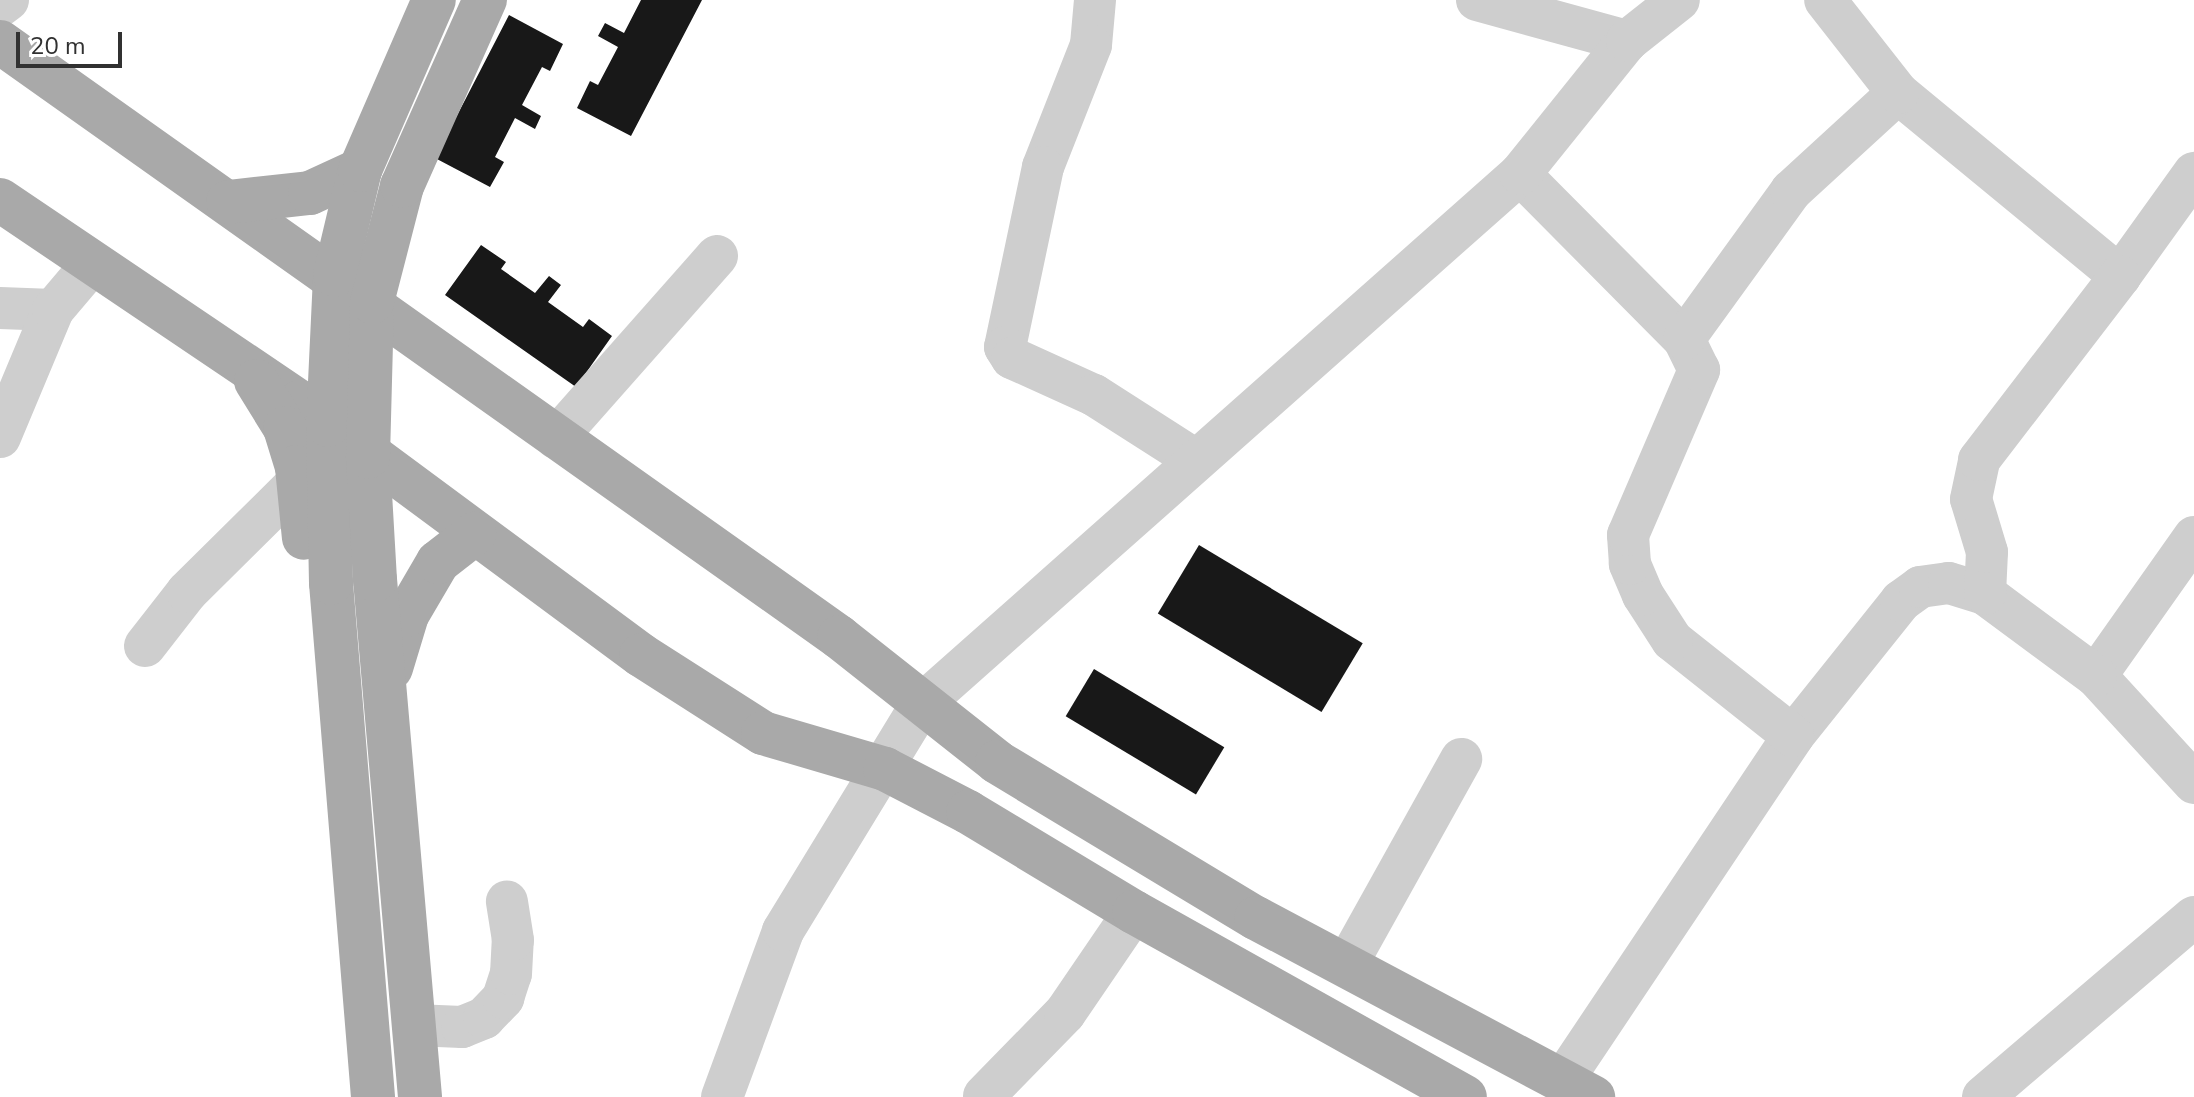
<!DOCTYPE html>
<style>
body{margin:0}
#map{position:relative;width:2194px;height:1097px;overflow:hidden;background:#fff;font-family:"Nunito Sans",sans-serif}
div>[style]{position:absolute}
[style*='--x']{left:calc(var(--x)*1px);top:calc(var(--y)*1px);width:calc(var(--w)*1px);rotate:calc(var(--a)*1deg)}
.building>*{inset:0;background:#181818;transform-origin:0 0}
.minor>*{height:42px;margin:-21px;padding:0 21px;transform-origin:21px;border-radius:21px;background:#cecece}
.major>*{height:44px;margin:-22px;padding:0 22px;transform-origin:22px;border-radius:22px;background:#a9a9a9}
span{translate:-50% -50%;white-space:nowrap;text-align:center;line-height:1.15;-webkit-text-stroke:8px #fff;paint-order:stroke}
.scale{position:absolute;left:16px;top:32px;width:106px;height:36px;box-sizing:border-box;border:4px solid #313131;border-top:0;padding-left:10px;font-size:24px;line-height:28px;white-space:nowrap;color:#313131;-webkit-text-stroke:6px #fff;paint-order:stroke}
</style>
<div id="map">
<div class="building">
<i style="clip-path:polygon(641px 0,702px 0,631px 136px,577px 108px,590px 81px,598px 85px,618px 47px,598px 36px,605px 23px,624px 33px)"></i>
<i style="clip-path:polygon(509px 15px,563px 44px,550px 71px,542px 67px,522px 105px,541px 116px,535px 129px,515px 118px,495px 157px,504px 162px,490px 187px,435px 158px)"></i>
<i style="clip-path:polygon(481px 245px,506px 262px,501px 269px,535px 293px,549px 276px,561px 285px,548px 302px,583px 327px,589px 319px,612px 336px,576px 387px,445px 295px)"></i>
<i style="left:1199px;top:545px;width:191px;height:80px;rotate:31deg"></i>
<i style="left:1094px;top:669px;width:152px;height:55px;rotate:31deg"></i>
</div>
<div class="minor">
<i style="--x:1095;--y:0;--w:45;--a:95.1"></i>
<i style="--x:1091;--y:45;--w:131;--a:111.5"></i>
<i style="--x:1043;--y:167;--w:184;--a:101.9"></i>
<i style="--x:1005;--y:347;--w:13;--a:58"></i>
<i style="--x:1012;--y:358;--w:90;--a:24.3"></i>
<i style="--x:1094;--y:395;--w:119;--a:32.6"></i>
<i style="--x:1477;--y:0;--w:156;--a:15.3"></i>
<i style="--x:0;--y:6;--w:10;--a:-37"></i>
<i style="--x:1898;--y:93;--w:288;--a:39.5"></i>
<i style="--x:2120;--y:276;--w:127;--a:-54.3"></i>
<i style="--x:1520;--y:174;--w:233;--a:45.2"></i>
<i style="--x:0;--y:308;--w:53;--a:2.2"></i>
<i style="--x:0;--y:437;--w:138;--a:-67.3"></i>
<i style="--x:53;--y:310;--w:60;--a:-49.7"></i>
<i style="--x:556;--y:438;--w:243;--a:-48.5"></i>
<i style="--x:2194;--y:537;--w:170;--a:125.2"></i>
<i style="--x:2096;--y:676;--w:145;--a:47.5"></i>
<i style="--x:1985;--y:594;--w:138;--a:36.5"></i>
<i style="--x:145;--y:646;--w:68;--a:-52.1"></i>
<i style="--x:187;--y:592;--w:156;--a:-44.7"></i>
<i style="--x:1793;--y:736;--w:173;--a:-51.3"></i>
<i style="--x:1901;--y:601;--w:24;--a:-36"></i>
<i style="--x:1920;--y:587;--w:29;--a:-8"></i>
<i style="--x:1949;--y:583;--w:38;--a:17"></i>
<i style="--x:1985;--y:594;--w:42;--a:-87.3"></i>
<i style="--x:1987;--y:552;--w:55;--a:-106.8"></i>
<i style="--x:1971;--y:499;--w:40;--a:-78"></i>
<i style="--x:1979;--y:460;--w:232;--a:-52.5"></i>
<i style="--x:1346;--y:966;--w:237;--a:-60.9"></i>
<i style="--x:414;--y:1025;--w:48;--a:2.4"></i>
<i style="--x:462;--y:1027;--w:24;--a:-22"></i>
<i style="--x:484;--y:1018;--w:28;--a:-46"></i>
<i style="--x:503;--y:998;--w:25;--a:-72"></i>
<i style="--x:511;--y:974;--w:34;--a:-87"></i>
<i style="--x:513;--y:940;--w:39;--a:-99"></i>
<i style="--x:1563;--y:1080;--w:414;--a:-56.2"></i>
<i style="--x:1793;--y:736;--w:154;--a:-141.6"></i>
<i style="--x:1672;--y:640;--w:54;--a:-122.8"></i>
<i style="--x:1643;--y:595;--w:34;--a:-113"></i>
<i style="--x:1630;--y:564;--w:29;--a:-94"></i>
<i style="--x:1628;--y:535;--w:180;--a:-66.7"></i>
<i style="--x:1699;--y:370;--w:34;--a:-116"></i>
<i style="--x:1684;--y:339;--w:183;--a:-54.1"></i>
<i style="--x:1791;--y:191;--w:145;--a:-42.5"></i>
<i style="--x:1898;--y:93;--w:118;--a:-128.1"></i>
<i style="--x:984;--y:1096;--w:116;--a:-45.7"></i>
<i style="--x:1065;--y:1013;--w:122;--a:-55.7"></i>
<i style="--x:722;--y:1097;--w:177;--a:-69.8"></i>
<i style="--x:783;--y:931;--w:265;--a:-58.6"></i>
<i style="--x:921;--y:705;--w:800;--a:-41.56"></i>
<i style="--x:1520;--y:174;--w:171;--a:-51.2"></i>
<i style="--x:1627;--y:41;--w:66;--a:-38.3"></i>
<i style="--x:1983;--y:1097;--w:277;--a:-40.5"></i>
</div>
<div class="major">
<i style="--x:0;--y:42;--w:1029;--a:35.34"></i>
<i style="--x:839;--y:637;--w:201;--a:38.3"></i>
<i style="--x:997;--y:762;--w:302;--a:31.1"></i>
<i style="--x:1256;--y:918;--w:382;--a:28"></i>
<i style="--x:0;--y:200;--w:361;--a:34"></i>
<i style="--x:299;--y:402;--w:425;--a:36.5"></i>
<i style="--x:641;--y:655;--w:145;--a:32.6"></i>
<i style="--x:763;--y:733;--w:127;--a:16.4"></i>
<i style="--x:885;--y:769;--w:93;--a:27.4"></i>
<i style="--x:968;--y:812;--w:194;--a:31.1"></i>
<i style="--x:1134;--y:912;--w:379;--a:29.2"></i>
<i style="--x:228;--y:202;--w:82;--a:-6.3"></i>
<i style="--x:310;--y:193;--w:55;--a:-24.7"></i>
<i style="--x:256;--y:381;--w:55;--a:58.3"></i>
<i style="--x:285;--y:428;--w:41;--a:72.9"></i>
<i style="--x:297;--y:467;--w:71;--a:84.4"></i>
<i style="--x:391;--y:668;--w:55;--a:-73.2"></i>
<i style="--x:407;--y:615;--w:61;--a:-59.7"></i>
<i style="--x:438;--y:562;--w:46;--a:-37.9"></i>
<i style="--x:373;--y:1097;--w:516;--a:-94.67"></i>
<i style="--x:331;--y:583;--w:158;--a:-91.1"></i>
<i style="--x:328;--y:425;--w:150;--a:-87.3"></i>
<i style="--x:335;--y:275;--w:108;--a:-76.6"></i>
<i style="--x:360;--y:170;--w:185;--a:-66.5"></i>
<i style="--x:420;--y:1097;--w:519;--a:-94.97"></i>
<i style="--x:375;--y:580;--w:123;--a:-93.3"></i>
<i style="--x:368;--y:457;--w:155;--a:-88.5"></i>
<i style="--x:372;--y:302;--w:120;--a:-75.5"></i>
<i style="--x:402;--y:186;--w:204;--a:-66"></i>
</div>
<div class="scale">20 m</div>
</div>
